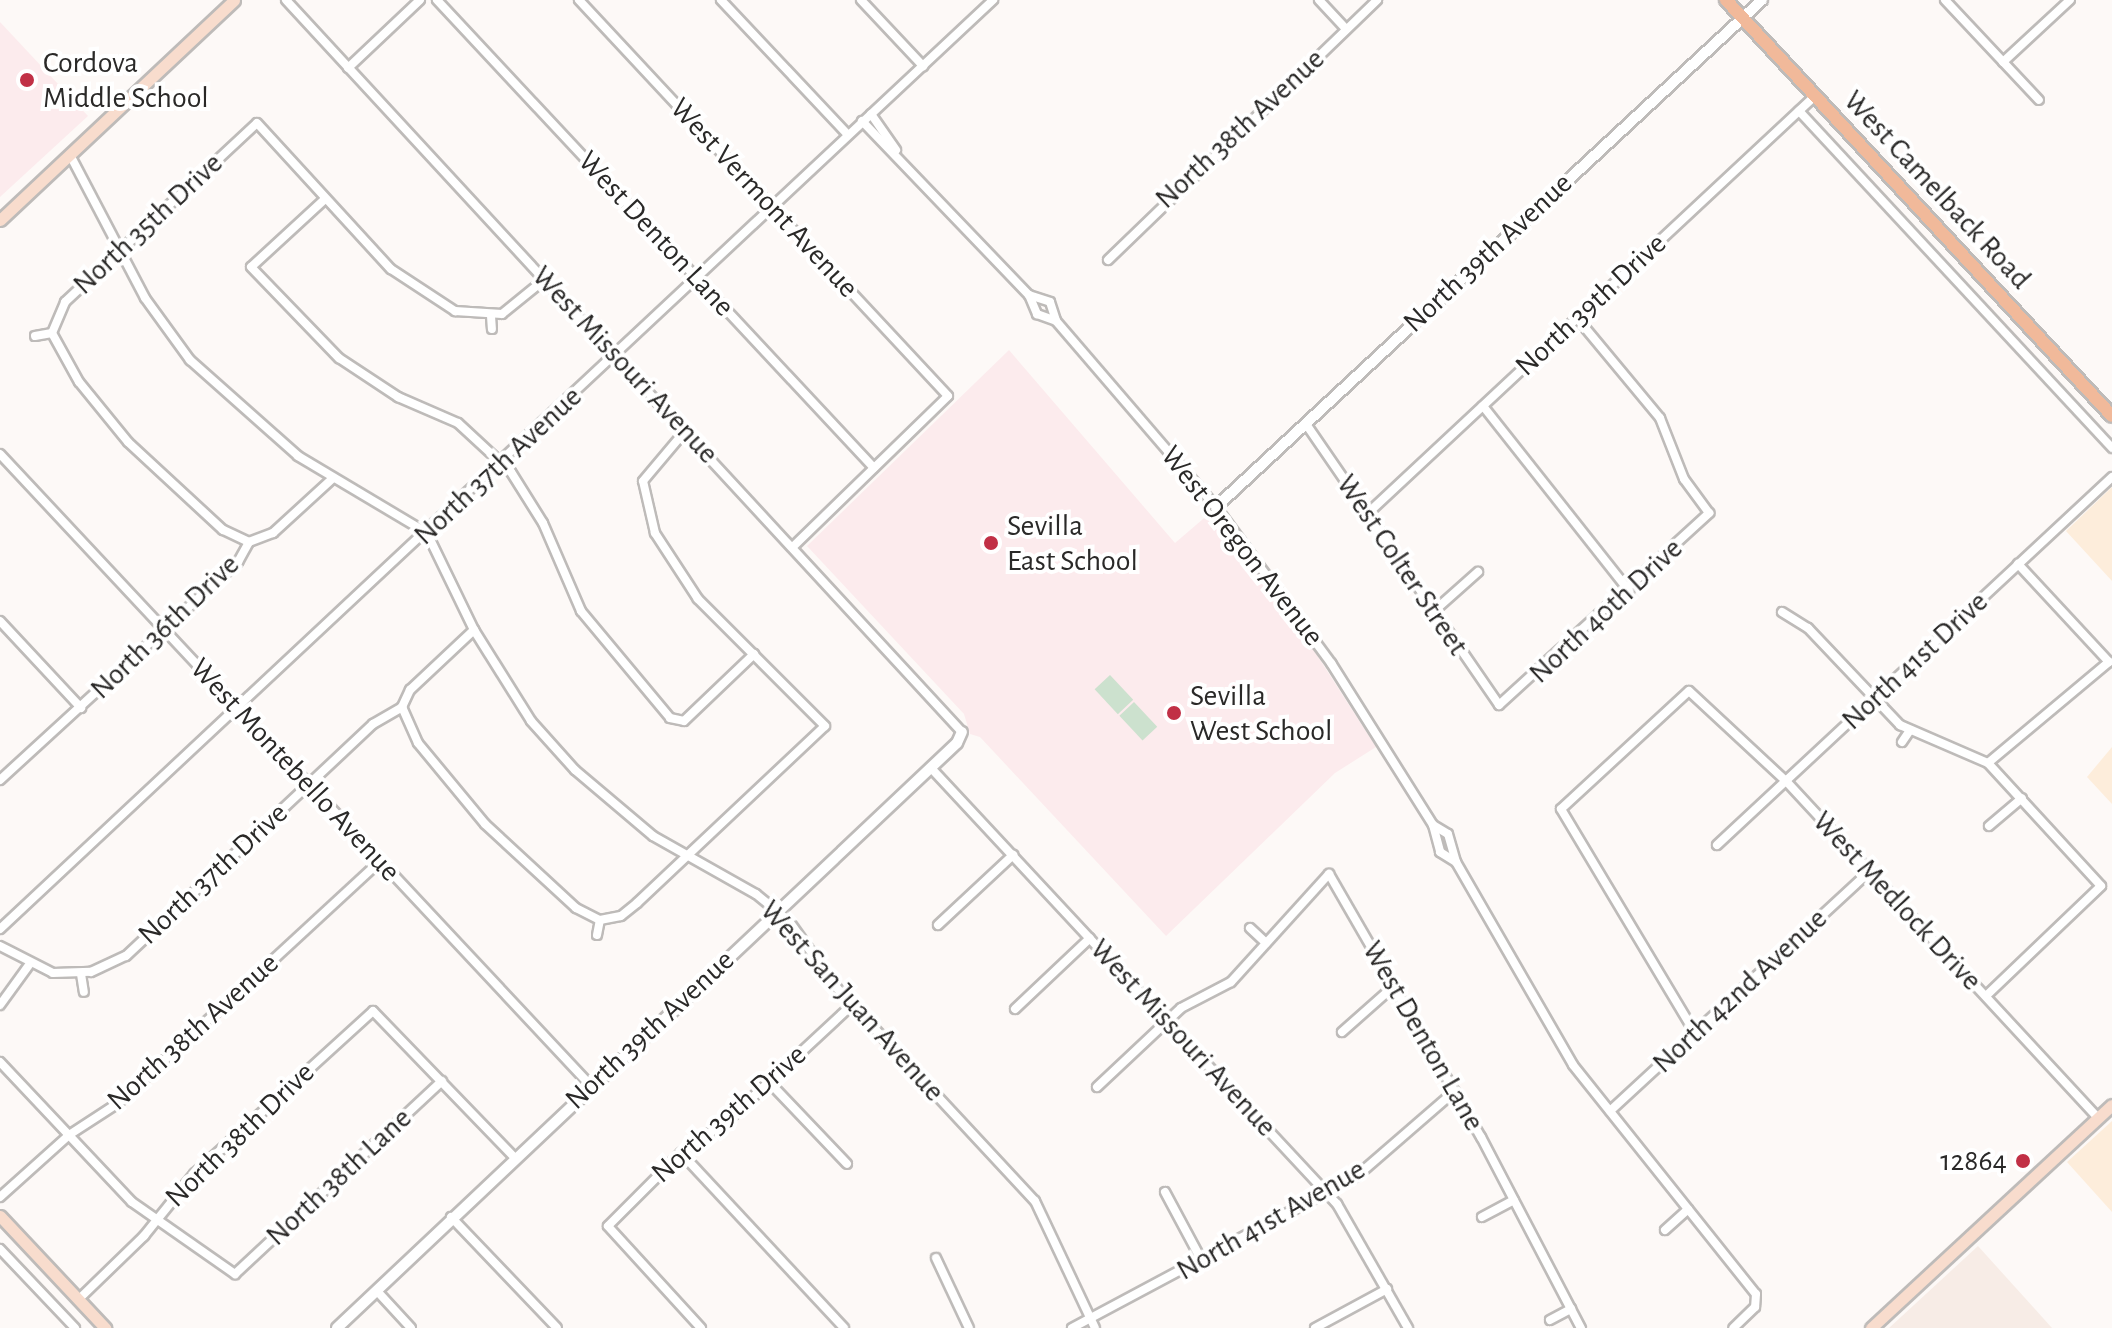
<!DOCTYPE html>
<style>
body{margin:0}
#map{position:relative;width:2112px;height:1328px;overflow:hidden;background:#fdf9f7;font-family:"Alegreya Sans",sans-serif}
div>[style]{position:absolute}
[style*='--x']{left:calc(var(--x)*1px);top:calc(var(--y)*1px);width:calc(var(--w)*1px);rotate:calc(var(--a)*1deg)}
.commercial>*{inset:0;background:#fdeddb}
.built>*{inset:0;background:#f7ece6}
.education>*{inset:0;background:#fcebed}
.green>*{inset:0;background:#cce1ce;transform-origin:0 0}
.roads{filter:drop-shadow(2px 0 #bebbb9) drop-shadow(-2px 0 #bebbb9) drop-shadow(0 2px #bebbb9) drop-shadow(0 -2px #bebbb9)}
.minor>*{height:8px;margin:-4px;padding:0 4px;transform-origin:4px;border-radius:4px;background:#fff}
.tertiary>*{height:10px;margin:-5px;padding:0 5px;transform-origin:5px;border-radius:5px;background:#fff}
.secondary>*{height:11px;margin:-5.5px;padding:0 5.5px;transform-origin:5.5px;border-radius:5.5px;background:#f8dccd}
.primary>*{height:12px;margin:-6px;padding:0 6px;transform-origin:6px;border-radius:6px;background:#f1b99a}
.dots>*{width:22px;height:22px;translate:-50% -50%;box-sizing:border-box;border:4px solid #fff;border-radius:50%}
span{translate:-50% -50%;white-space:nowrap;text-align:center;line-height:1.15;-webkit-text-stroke:8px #fff;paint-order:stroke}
.poi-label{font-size:30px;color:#2a2928}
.left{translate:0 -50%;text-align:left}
.right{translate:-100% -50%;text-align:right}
.street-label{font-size:30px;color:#2a2928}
</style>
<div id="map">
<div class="commercial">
<i style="clip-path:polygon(2112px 487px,2112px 581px,2066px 531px)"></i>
<i style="clip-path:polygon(2112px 747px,2112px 804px,2087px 777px)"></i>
<i style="clip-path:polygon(2112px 1121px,2112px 1212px,2067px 1162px)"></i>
</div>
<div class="built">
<i style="clip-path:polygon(1978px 1246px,2052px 1328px,1889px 1328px)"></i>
</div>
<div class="education">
<i style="clip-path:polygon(0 22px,88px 116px,0 197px)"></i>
<i style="clip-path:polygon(1009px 350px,1175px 543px,1210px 513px,1306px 638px,1376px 747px,1335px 773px,1166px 936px,980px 737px,970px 734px,964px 714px,807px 546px)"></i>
</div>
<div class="green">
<i style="left:1110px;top:675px;width:34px;height:21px;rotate:47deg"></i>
<i style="left:1134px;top:702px;width:34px;height:20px;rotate:47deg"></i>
</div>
<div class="roads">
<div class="minor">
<i style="--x:286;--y:0;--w:996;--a:47.28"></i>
<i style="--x:437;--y:0;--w:640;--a:46.96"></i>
<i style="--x:579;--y:0;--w:541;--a:47.02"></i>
<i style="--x:948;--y:396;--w:215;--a:135.8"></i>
<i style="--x:721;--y:0;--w:185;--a:46.7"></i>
<i style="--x:861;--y:0;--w:91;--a:46.8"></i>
<i style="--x:1319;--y:0;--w:40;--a:47"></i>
<i style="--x:1945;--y:0;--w:137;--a:46.8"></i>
<i style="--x:2003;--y:62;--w:91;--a:-42.8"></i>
<i style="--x:348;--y:68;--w:99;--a:-43.4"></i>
<i style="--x:1799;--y:111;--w:460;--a:47.1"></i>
<i style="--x:871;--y:114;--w:44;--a:55.2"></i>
<i style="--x:862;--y:121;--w:241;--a:46.2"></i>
<i style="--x:1029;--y:295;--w:21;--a:67"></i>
<i style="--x:1037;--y:314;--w:20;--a:20"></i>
<i style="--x:70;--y:155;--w:161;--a:62.3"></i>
<i style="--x:145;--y:298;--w:77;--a:54"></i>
<i style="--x:190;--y:360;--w:144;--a:41.6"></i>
<i style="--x:298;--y:456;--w:150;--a:30.8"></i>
<i style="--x:427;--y:533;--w:108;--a:64.1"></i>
<i style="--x:474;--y:630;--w:107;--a:57.9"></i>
<i style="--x:531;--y:721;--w:66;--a:48.1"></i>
<i style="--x:575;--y:770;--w:102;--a:40.2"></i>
<i style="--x:653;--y:836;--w:118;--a:29.4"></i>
<i style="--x:756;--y:894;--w:43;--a:39.3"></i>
<i style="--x:789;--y:921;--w:81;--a:54.5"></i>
<i style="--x:836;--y:987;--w:292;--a:47.1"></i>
<i style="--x:1035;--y:1201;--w:140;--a:64.7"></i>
<i style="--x:325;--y:199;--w:100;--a:137.4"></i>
<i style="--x:251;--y:267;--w:127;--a:46"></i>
<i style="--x:339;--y:358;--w:71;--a:33.5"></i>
<i style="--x:398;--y:397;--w:65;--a:23.4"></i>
<i style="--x:458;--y:423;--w:72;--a:42.8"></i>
<i style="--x:511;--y:472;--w:60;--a:57.9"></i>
<i style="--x:543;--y:523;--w:96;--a:66.6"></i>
<i style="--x:581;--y:611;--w:139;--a:50.2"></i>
<i style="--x:670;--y:718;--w:14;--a:12"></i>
<i style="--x:684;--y:721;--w:97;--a:-43.7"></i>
<i style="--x:1108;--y:260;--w:374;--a:-44"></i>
<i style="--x:1029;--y:295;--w:22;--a:18"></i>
<i style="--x:1050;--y:302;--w:20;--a:72"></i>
<i style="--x:1056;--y:321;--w:245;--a:49.3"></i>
<i style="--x:1216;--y:507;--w:194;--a:53.6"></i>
<i style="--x:1331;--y:663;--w:191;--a:57.8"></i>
<i style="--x:1433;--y:825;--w:17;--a:31"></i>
<i style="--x:1448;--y:834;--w:29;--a:74"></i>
<i style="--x:1456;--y:862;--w:234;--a:60"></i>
<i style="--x:1573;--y:1065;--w:293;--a:51.4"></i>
<i style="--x:1756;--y:1294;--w:13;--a:94"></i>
<i style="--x:1755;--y:1307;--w:30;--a:136"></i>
<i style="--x:491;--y:316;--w:13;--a:86"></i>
<i style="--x:35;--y:336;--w:17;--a:-10"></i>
<i style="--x:1483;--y:406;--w:236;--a:51.7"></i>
<i style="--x:1306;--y:424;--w:341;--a:55.5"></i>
<i style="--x:1499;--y:705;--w:285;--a:-42.4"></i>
<i style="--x:1709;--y:513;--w:42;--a:-126.3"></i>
<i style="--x:1684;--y:479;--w:66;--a:-111.5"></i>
<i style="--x:1660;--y:418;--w:130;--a:-129.7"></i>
<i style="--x:0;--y:454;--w:864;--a:46.92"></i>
<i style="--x:1367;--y:514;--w:613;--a:-43.02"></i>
<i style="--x:249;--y:542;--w:29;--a:-155"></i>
<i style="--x:223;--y:530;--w:129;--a:-137.2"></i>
<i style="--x:128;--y:442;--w:77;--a:-129.2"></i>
<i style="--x:79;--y:382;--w:56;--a:-118.9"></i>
<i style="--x:52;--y:333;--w:34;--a:-67"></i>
<i style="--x:65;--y:302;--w:262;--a:-43"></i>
<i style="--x:257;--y:123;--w:198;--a:47.5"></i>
<i style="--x:391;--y:269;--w:77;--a:33.3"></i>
<i style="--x:455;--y:311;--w:47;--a:3.7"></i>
<i style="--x:502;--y:314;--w:55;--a:-39.1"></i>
<i style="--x:1434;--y:611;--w:59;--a:-41.6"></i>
<i style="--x:1782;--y:612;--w:31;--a:32"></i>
<i style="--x:1808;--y:628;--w:134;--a:46.5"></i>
<i style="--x:1900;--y:725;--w:96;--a:23.4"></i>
<i style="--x:1988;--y:763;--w:167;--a:47.4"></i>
<i style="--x:2101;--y:886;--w:159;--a:136.3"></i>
<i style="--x:0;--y:621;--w:119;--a:47"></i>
<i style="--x:402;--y:707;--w:39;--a:66"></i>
<i style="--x:418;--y:743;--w:105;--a:50.4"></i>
<i style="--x:485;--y:824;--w:124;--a:42.7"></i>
<i style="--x:576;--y:908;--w:27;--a:27"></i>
<i style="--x:600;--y:920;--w:21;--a:-11"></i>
<i style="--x:621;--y:916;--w:21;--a:-39"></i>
<i style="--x:637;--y:903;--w:258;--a:-43.3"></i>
<i style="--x:825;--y:726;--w:180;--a:-135"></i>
<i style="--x:698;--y:599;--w:79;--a:-123.1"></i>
<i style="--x:655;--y:533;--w:53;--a:-103"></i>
<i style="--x:643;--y:481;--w:67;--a:-49.9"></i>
<i style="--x:1902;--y:742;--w:14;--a:-56"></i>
<i style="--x:1988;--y:763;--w:158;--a:-39.9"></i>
<i style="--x:2109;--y:662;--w:134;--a:-132.9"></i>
<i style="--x:931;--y:768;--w:596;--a:47.04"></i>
<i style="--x:1337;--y:1204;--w:143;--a:60.2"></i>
<i style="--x:0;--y:780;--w:323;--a:-42.5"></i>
<i style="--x:238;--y:562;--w:23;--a:-61"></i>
<i style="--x:249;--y:542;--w:26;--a:-21"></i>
<i style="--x:273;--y:533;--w:80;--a:-42.5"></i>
<i style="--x:1433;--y:825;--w:28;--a:75"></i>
<i style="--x:1440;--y:852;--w:19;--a:32"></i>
<i style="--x:1989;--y:826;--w:43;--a:-40.3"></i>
<i style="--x:1717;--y:845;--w:540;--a:-42.97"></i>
<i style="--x:938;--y:925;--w:103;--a:-43"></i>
<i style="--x:1250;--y:928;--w:22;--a:43"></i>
<i style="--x:0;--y:929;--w:1360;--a:-43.09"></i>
<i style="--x:597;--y:935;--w:15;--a:-79"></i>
<i style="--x:0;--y:946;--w:59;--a:27"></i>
<i style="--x:53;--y:973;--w:38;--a:-2"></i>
<i style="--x:91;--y:972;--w:38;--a:-25"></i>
<i style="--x:126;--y:956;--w:339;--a:-43.2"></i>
<i style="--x:373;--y:724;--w:34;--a:-30"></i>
<i style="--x:402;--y:707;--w:19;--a:-65"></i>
<i style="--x:410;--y:690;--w:88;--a:-43.2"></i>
<i style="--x:81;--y:974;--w:18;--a:81"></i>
<i style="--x:0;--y:1005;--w:49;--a:-54.1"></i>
<i style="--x:1015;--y:1009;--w:103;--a:-43.4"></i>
<i style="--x:1342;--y:1032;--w:69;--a:-41.5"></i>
<i style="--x:1695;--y:1033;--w:261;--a:-120.9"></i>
<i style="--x:1561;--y:809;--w:174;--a:-42.7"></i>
<i style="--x:1689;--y:691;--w:132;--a:42.9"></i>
<i style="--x:1786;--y:781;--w:459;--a:47.2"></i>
<i style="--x:0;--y:1062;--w:192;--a:46.7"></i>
<i style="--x:132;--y:1202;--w:126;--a:35"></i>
<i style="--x:235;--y:1274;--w:283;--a:-43"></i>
<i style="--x:769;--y:1082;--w:113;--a:46.4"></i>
<i style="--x:1097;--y:1087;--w:115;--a:-43.2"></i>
<i style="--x:1181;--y:1008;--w:56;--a:-27.5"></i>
<i style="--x:1231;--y:982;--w:146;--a:-47.8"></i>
<i style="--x:1329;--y:874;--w:304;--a:60"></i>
<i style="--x:1481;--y:1137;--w:216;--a:62.4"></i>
<i style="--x:1610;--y:1111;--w:354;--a:-42.7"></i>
<i style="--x:681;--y:1153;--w:239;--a:47"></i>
<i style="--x:1165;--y:1192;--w:78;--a:61.8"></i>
<i style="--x:0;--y:1197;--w:93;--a:-41.9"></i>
<i style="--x:69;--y:1135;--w:59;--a:-33.1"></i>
<i style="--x:118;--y:1103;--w:357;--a:-42.7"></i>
<i style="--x:451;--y:1217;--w:153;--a:46.3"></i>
<i style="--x:1482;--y:1217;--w:36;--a:-28"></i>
<i style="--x:1665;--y:1230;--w:31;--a:-42"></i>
<i style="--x:0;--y:1249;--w:109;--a:46.5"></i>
<i style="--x:936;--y:1258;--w:77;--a:64.8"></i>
<i style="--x:377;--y:1291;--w:50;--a:47.4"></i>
<i style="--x:79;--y:1299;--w:91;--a:-44.1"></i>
<i style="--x:144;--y:1236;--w:80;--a:-51.1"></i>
<i style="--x:194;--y:1174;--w:242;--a:-42.3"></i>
<i style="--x:373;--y:1011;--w:203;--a:46"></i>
<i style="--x:1550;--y:1320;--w:24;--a:-28"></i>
<i style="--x:701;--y:1328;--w:138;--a:-132.4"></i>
<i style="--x:608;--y:1226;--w:103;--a:-45"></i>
<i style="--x:681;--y:1153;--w:56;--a:-34.8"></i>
<i style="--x:727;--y:1121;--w:171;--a:-42.9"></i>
<i style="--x:1072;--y:1328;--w:324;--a:-28.1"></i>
<i style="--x:1358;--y:1175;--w:128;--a:-40.9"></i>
<i style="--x:1315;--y:1328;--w:82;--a:-28.4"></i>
</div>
<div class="tertiary">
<i style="--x:1216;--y:507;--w:745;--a:-42.88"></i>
<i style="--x:337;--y:1328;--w:852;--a:-43.34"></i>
<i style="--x:957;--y:743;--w:12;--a:-66"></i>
</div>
<div class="secondary">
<i style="--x:0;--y:220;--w:321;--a:-43.2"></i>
<i style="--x:0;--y:1216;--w:154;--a:46.8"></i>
<i style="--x:1871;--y:1328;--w:328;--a:-42.8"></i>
</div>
<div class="primary">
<i style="--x:1726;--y:0;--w:567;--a:47.14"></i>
</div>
</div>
<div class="dots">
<i style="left:27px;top:80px;background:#c13046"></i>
<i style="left:991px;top:543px;background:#c13046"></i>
<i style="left:1174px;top:713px;background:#c13046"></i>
<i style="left:2023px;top:1161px;background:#c13046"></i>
</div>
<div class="poi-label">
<span class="left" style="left:43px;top:80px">Cordova<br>Middle School</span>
<span class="left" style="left:1007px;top:543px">Sevilla<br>East School</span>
<span class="left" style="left:1190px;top:713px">Sevilla<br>West School</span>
<span class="right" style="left:2007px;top:1161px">12864</span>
</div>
<div class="street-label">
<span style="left:1240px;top:129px;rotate:-43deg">North 38th Avenue</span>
<span style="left:1937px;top:190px;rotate:47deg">West Camelback Road</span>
<span style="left:764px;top:198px;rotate:47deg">West Vermont Avenue</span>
<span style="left:148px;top:224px;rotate:-43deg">North 35th Drive</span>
<span style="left:656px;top:234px;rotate:47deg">West Denton Lane</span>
<span style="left:1488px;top:253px;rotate:-43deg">North 39th Avenue</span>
<span style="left:1591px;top:305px;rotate:-43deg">North 39th Drive</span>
<span style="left:625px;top:365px;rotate:47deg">West Missouri Avenue</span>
<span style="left:498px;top:466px;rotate:-43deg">North 37th Avenue</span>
<span style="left:1242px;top:546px;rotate:52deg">West Oregon Avenue</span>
<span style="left:1402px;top:565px;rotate:56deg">West Colter Street</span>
<span style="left:1606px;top:611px;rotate:-43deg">North 40th Drive</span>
<span style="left:165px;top:627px;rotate:-44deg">North 36th Drive</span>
<span style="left:1915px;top:661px;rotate:-43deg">North 41st Drive</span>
<span style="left:295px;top:770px;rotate:47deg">West Montebello Avenue</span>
<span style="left:213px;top:874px;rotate:-43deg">North 37th Drive</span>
<span style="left:1897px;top:901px;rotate:47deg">West Medlock Drive</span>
<span style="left:1740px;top:991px;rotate:-43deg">North 42nd Avenue</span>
<span style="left:852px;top:1001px;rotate:48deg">West San Juan Avenue</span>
<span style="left:650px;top:1030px;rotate:-43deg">North 39th Avenue</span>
<span style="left:193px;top:1032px;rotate:-42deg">North 38th Avenue</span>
<span style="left:1423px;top:1036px;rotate:60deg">West Denton Lane</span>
<span style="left:1183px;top:1038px;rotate:47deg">West Missouri Avenue</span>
<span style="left:729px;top:1114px;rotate:-41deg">North 39th Drive</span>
<span style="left:240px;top:1135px;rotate:-44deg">North 38th Drive</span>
<span style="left:339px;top:1177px;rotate:-43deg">North 38th Lane</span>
<span style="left:1271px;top:1220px;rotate:-30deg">North 41st Avenue</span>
</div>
</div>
